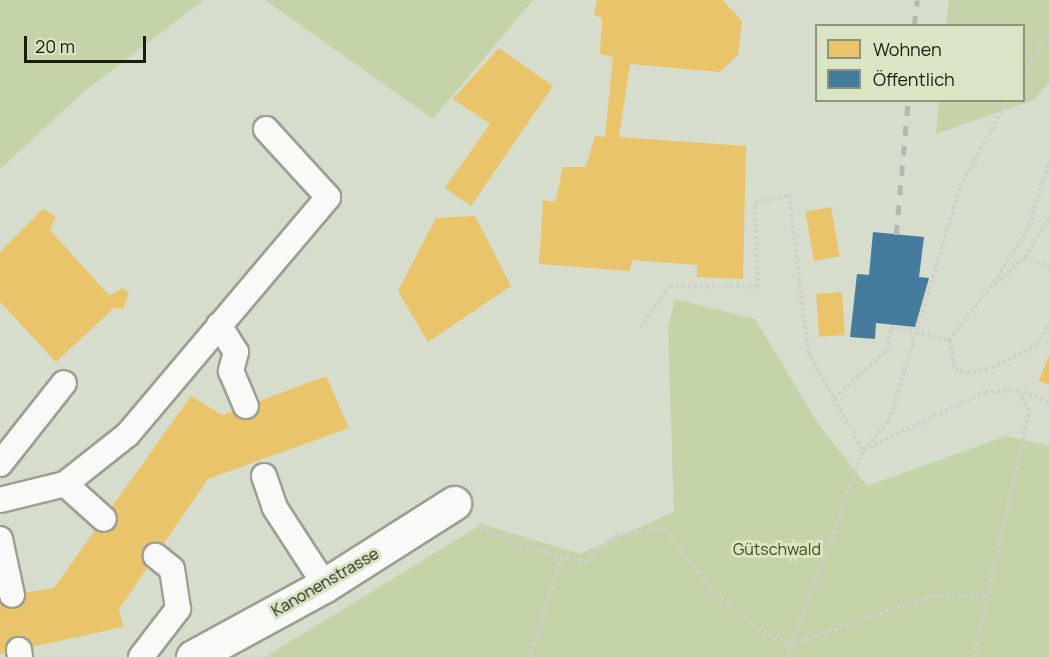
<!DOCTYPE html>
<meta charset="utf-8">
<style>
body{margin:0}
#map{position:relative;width:1049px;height:657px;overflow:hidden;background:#d7ddcc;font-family:Manrope,sans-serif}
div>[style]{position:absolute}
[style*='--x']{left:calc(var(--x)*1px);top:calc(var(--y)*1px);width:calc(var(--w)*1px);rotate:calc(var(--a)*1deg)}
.green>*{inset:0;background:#c5d3a9}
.homes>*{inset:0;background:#e9c46a;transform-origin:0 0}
.public>*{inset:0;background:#457b9d}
.path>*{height:4px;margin-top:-2px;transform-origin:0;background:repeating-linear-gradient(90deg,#ced0cb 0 3px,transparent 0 6px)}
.roads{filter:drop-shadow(2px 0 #9ca093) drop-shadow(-2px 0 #9ca093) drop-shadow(0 2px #9ca093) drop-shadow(0 -2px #9ca093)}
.service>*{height:24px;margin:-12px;padding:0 12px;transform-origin:12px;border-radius:12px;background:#f9faf7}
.minor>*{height:33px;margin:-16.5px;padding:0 16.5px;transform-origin:16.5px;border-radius:16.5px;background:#f9faf7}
.rail>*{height:4.5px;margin-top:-2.25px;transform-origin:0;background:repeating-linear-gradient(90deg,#b5b7b2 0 10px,transparent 0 20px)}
.path-bridge>*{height:4px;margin-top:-2px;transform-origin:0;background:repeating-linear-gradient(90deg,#ced0cb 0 3px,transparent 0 6px)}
span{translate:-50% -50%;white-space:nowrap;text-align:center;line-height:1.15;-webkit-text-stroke:6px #d9e5c4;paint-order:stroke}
.park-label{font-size:16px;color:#3c4c0b}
.street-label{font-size:16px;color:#191d11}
.legend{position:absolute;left:815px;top:24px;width:210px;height:78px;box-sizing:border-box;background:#d9e5c4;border:2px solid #8c957c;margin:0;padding:8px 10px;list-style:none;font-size:18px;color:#191d11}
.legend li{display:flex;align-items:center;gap:12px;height:30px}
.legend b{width:30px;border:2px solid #8c957c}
.scale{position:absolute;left:24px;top:36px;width:122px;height:27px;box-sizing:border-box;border:3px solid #191d11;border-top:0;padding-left:8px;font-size:18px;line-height:21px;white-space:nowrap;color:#191d11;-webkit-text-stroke:4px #d9e5c4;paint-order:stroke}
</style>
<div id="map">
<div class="green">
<i style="clip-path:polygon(0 0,204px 0,86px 90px,0 169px)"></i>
<i style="clip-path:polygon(265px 0,533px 0,433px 119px)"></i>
<i style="clip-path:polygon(949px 0,1049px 0,1049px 83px,1034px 100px,936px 134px,939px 101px,1024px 100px,1024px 26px,946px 25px)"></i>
<i style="clip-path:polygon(675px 299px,755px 319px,819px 425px,867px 486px,1006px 436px,1049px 446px,1049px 657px,265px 657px,482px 524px,580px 554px,674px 512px,668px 328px)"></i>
</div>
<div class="homes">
<i style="clip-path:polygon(597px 0,722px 0,742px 21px,738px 55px,720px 72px,630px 64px,619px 137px,746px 146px,743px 279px,697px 277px,697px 265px,633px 260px,629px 271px,539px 264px,543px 200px,555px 202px,563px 167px,586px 167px,595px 136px,605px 137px,613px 57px,600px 54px,602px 18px,594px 15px)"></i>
<i style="clip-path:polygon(499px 48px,553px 86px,471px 206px,445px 188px,490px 124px,453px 99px)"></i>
<i style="left:831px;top:207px;width:50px;height:26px;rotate:80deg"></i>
<i style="clip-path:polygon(43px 209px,56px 217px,50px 230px,109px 295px,123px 288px,129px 294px,123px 309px,114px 308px,56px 362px,0 302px,0 252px)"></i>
<i style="clip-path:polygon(475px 216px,511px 286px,428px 342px,398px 291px,436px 218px)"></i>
<i style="left:842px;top:292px;width:43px;height:26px;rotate:86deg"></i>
<i style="clip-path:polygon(1049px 355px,1049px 385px,1039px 381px)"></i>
<i style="clip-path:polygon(326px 376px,349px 428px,208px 479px,119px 609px,123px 627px,0 654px,0 597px,54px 588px,191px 396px,222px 415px)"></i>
</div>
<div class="public">
<i style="clip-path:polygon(873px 232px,924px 237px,919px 277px,929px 278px,915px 327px,876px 323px,875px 339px,850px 337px,857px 274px,869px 275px)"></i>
</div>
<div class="path">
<i style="--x:1024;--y:73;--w:47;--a:-58"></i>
<i style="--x:1025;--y:257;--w:26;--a:21"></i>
<i style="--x:994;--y:282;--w:61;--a:-57.1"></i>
<i style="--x:1027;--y:231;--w:71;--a:-72.1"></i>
<i style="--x:640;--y:327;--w:51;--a:-53.8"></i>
<i style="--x:670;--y:286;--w:88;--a:0.7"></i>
<i style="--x:758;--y:287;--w:84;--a:-92"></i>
<i style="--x:755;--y:203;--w:35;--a:-13"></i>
<i style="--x:789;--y:195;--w:158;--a:83.1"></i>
<i style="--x:808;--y:352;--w:113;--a:60.9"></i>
<i style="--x:932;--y:336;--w:17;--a:13"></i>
<i style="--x:949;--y:340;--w:66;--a:-51.7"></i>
<i style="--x:990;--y:288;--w:47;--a:-41.5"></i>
<i style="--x:1025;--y:257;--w:46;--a:-58.4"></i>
<i style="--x:949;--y:340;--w:30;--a:78"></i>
<i style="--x:955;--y:369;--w:13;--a:18"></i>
<i style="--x:967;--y:373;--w:25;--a:-11"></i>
<i style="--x:992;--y:368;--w:51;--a:-27.1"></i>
<i style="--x:1037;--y:345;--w:25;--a:-61"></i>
<i style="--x:834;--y:398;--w:70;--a:-42.1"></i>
<i style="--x:886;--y:351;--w:24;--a:-78"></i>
<i style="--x:891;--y:328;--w:19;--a:6"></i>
<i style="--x:864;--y:450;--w:134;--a:-25.6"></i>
<i style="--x:985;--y:392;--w:33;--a:-3"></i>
<i style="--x:1018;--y:390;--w:33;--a:21"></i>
<i style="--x:481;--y:528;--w:43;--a:24.8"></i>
<i style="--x:520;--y:546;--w:68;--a:13.6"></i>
<i style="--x:586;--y:562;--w:40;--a:-42"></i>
<i style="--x:616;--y:535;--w:49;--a:-8.3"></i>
<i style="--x:664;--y:528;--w:79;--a:52.7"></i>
<i style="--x:712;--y:591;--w:54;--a:40.5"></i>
<i style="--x:753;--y:626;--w:41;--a:27.8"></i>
<i style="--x:789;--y:645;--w:153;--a:-18.7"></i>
<i style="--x:934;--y:596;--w:55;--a:0"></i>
<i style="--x:530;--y:657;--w:104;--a:-72.6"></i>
<i style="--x:787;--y:657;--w:220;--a:-69.7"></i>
<i style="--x:863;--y:451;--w:40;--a:-49"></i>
<i style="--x:889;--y:421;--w:245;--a:-73.1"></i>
<i style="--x:960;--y:187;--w:99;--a:-61.1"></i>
<i style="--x:974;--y:657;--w:253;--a:-77.4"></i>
<i style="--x:1029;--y:410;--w:23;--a:-119"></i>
</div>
<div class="roads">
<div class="service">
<i style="--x:219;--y:325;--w:32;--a:58"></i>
<i style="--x:236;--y:352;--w:20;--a:105"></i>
<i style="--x:231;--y:371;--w:38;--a:67"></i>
<i style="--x:0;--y:464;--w:103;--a:-51.7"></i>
<i style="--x:264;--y:476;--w:34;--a:71"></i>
<i style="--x:275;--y:508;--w:92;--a:57"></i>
<i style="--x:65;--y:484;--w:80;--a:-38.4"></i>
<i style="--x:128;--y:434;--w:310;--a:-49.8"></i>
<i style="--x:328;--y:197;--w:92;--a:-132.4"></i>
<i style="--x:0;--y:500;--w:67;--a:-13.8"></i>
<i style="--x:65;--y:484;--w:52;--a:41.9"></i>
<i style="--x:0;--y:539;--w:57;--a:77.9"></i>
<i style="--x:19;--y:650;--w:7;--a:82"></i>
<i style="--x:141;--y:657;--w:61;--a:-52.4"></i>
<i style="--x:178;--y:609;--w:40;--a:-98.5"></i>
<i style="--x:172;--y:569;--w:21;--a:-141"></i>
</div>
<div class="minor">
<i style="--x:193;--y:657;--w:150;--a:-28.6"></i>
<i style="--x:325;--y:585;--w:153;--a:-32.4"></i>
</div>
</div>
<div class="rail">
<i style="--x:914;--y:26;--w:26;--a:-83"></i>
<i style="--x:896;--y:235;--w:136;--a:-84.9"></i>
</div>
<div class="path-bridge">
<i style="--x:910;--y:330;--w:23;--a:15"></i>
</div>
<div class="park-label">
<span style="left:777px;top:549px">Gütschwald</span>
</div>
<div class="street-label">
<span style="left:325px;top:582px;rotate:-30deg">Kanonenstrasse</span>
</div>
<ul class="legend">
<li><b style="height:16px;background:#e9c46a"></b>Wohnen</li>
<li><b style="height:16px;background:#457b9d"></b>Öffentlich</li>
</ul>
<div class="scale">20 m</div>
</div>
